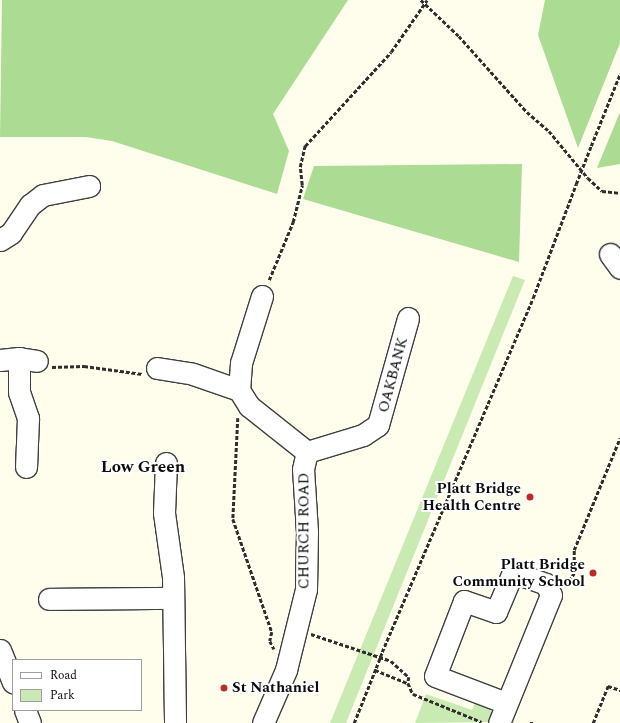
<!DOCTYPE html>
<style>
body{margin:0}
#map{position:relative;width:620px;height:723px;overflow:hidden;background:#fffdeb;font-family:Spectral,serif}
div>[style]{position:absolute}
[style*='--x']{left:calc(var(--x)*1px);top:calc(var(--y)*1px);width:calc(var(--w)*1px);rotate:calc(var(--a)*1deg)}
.green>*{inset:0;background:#caeab4}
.forest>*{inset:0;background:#acdb93}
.path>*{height:2.5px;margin-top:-1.25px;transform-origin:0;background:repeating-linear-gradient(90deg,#2e2e2e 0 4px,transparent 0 6px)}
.roads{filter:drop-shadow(1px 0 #3f3f3f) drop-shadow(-1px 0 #3f3f3f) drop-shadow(0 1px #3f3f3f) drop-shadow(0 -1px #3f3f3f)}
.minor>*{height:21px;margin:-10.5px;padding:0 10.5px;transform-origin:10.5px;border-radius:10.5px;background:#fff}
.path-bridge>*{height:2.5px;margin-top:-1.25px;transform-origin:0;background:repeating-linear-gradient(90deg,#2e2e2e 0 4px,transparent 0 6px)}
.dots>*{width:11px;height:11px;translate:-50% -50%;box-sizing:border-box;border:2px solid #fff;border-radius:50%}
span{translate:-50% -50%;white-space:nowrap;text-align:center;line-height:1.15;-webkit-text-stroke:4px #fff;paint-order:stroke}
.street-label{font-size:15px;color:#0c0c0c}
.poi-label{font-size:15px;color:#0c0c0c;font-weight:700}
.right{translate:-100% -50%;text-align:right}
.left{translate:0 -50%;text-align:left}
.quarter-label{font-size:17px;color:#0c0c0c;font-weight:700}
.legend{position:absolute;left:12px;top:659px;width:130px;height:52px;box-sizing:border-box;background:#fff;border:1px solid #9e9e9e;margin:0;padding:5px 7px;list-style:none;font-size:12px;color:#0c0c0c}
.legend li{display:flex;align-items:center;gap:8px;height:20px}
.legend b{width:20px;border:1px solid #9e9e9e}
</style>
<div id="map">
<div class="green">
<i style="clip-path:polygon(513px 276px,525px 280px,346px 723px,330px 723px)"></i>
<i style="clip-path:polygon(426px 694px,472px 710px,476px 700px,489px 705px,494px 722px,415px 723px)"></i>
</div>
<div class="forest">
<i style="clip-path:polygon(2px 0,348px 0,273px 114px,289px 151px,277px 194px,112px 141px,86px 137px,0 137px)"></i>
<i style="clip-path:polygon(545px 0,620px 0,620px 43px,578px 148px,538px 35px)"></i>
<i style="clip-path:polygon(620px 112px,620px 164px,597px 168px)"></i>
<i style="clip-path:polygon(522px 164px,519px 262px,303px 199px,314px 166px)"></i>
</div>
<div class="path">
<i style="--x:421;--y:0;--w:52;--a:43.5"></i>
<i style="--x:459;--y:36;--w:102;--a:48.2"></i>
<i style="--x:527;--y:112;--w:29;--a:41"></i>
<i style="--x:549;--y:131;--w:61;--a:50.3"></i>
<i style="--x:588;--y:178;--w:19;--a:43"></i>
<i style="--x:602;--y:191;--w:18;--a:6"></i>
<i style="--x:591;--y:146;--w:78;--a:-68.1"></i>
<i style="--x:269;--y:280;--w:63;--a:-67.5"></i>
<i style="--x:293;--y:222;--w:38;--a:-76"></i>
<i style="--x:302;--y:185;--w:18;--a:-96"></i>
<i style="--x:300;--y:167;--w:22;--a:-77"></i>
<i style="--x:305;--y:146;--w:127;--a:-47.5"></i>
<i style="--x:391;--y:52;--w:63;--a:-55.3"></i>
<i style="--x:52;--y:367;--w:32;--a:-2"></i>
<i style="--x:84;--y:366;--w:59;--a:7.9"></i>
<i style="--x:238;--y:418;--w:101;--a:92.8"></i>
<i style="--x:233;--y:519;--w:120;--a:71"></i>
<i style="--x:272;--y:632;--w:9;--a:103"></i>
<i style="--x:270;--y:641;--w:9;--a:63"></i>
<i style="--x:566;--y:586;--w:15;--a:-58"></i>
<i style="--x:574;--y:573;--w:23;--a:-90"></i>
<i style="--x:574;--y:550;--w:121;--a:-67.7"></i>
<i style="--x:311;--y:634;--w:84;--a:18.6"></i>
<i style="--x:391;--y:661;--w:24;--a:42"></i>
<i style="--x:409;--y:677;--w:6;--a:99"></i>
<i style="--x:408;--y:683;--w:12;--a:66"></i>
<i style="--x:413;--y:694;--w:74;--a:22.1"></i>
<i style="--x:382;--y:652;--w:385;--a:-66.9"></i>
<i style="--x:533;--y:298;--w:122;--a:-69.3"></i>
<i style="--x:375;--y:670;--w:35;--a:22"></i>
<i style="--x:354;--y:723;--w:59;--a:-68.2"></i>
<i style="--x:530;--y:723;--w:3;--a:0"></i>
<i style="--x:593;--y:723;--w:40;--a:-68"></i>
<i style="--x:608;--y:686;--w:13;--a:18"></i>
</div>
<div class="roads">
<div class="minor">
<i style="--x:0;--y:240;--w:13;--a:-32"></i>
<i style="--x:11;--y:233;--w:34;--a:-56"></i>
<i style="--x:30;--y:205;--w:16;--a:-38"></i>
<i style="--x:43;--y:195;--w:47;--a:-11.1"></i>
<i style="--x:610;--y:254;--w:17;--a:54"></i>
<i style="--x:262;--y:296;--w:70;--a:107.4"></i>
<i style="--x:241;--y:363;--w:27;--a:94"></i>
<i style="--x:239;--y:390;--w:19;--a:58"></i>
<i style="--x:249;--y:406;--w:74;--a:38.4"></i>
<i style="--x:19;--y:358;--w:34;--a:90"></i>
<i style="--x:19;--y:392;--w:28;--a:71"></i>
<i style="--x:28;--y:418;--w:49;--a:92.3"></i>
<i style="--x:0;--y:360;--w:19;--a:-6"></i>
<i style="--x:19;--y:358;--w:18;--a:9"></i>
<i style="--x:157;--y:368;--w:36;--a:9"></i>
<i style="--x:193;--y:374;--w:49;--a:19.2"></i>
<i style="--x:307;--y:452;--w:59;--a:-16.9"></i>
<i style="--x:363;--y:435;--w:18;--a:-34"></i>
<i style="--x:378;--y:425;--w:111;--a:-74.3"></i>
<i style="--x:166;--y:463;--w:50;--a:92.3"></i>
<i style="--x:164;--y:513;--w:65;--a:82"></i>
<i style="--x:173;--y:577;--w:146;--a:89.2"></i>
<i style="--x:49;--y:599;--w:124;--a:-0.5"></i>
<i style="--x:0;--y:650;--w:35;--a:68"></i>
<i style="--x:25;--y:710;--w:14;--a:69"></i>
<i style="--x:263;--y:723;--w:58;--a:-66.5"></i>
<i style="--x:286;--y:670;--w:83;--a:-76.1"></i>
<i style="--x:306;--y:589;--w:57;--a:-89"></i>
<i style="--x:307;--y:532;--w:63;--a:-93.6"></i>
<i style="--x:303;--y:469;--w:17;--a:-77"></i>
<i style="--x:499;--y:723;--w:138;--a:-67.9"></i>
<i style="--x:551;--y:595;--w:12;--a:-114"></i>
<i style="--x:546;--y:584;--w:35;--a:-160"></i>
<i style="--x:513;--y:572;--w:43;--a:113"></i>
<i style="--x:496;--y:612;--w:34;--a:-161"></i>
<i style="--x:464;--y:601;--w:80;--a:111.1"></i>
<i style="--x:435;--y:676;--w:76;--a:20.8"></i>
</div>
</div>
<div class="path-bridge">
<i style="--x:576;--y:184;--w:41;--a:-68.5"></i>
<i style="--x:376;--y:668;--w:17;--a:-69"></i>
</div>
<div class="dots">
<i style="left:530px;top:497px;background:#bf2a21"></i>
<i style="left:593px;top:573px;background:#bf2a21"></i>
<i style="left:224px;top:688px;background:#bf2a21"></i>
</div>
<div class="street-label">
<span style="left:393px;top:375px;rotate:-75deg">OAKBANK</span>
<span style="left:304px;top:531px;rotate:-90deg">CHURCH ROAD</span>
</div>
<div class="poi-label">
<span class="right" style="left:521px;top:497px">Platt Bridge<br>Health Centre</span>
<span class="right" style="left:585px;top:573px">Platt Bridge<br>Community School</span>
<span class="left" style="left:232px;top:688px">St Nathaniel</span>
</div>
<div class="quarter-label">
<span style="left:143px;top:468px">Low Green</span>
</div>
<ul class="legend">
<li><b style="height:5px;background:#fff"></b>Road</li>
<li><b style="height:11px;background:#caeab4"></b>Park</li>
</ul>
</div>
